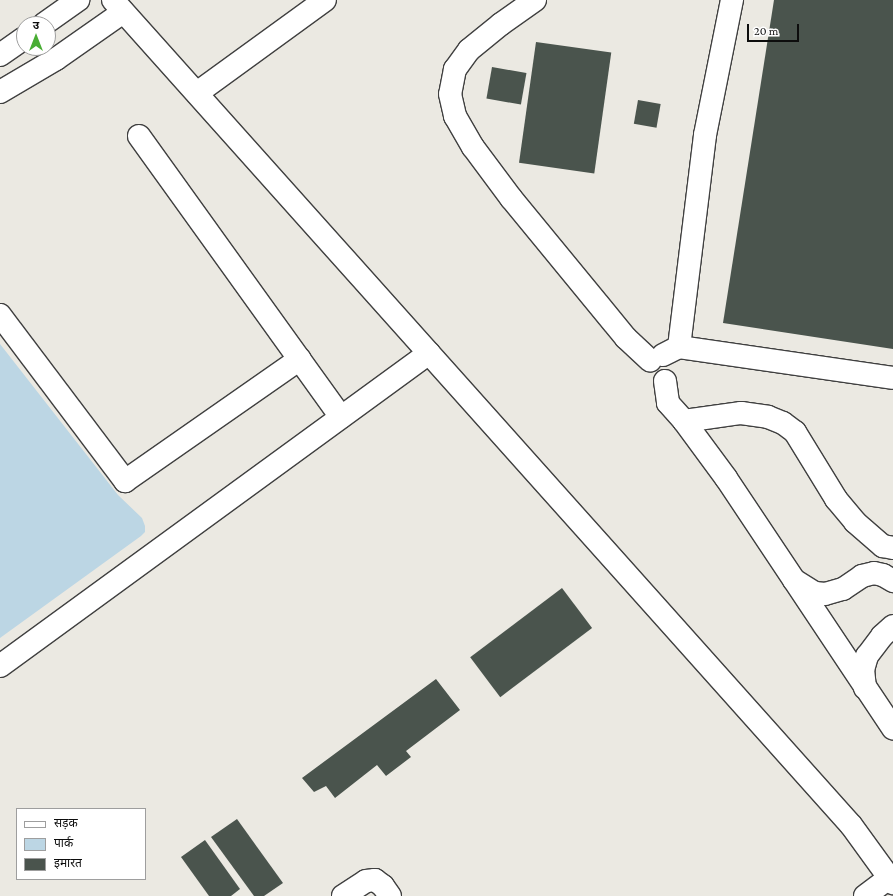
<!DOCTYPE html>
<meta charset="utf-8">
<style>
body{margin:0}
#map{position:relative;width:893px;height:896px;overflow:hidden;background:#effdf8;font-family:"Crimson Pro","Noto Sans Devanagari",serif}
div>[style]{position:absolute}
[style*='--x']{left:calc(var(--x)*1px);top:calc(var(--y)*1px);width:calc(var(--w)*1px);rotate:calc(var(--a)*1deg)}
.industrial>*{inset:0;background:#ebe9e2}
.green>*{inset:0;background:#bcd6e4}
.building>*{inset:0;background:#4a544d;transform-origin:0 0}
.roads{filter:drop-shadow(1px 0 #404040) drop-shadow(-1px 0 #404040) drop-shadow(0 1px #404040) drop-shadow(0 -1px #404040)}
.minor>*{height:22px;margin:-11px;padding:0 11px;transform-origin:11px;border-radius:11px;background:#fff}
span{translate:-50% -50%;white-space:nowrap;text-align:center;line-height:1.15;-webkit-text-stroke:4px #fff;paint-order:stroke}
.legend{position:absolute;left:16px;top:808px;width:130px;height:72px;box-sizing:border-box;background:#fff;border:1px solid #9e9e9e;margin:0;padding:5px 7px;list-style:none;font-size:12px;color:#0d0d0d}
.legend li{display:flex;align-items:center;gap:8px;height:20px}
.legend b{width:20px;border:1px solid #9e9e9e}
.north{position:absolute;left:16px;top:16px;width:40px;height:40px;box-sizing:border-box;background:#fff;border:1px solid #9e9e9e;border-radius:50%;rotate:0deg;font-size:11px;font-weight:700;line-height:16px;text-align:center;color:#0d0d0d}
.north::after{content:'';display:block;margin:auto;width:14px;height:18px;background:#49ad34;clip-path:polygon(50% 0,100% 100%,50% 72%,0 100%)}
.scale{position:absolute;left:747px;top:24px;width:52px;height:18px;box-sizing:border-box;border:2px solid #0d0d0d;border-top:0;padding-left:5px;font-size:12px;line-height:14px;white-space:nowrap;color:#0d0d0d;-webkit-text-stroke:3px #fff;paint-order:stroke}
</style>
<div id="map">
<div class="industrial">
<i style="clip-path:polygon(evenodd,0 0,893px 0,893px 896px,0 896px,0 0,24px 24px,48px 24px,48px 48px,24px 48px,24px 24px,0 0,17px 809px,145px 809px,145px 879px,17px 879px,17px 809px)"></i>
</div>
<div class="green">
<i style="clip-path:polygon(0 344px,118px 495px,142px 518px,145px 526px,145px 532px,141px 536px,0 638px)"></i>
</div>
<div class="building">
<i style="clip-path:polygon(774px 0,893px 0,893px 349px,723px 323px)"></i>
<i style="left:536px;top:42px;width:76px;height:122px;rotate:8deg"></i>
<i style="left:492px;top:67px;width:35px;height:32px;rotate:10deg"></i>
<i style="left:638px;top:100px;width:23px;height:24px;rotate:10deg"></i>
<i style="left:562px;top:588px;width:50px;height:115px;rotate:53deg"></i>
<i style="clip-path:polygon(436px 679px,460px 710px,406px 751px,411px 757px,386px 776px,377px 765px,335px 798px,326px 786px,314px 792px,302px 778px)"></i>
<i style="clip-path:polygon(237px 819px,283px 883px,264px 896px,254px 896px,211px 837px)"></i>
<i style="clip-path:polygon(205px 840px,240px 889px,231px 896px,209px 896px,181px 857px)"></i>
</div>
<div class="roads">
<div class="minor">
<i style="--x:113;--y:0;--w:1107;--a:48.19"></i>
<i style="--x:851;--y:825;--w:72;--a:54.1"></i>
<i style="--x:535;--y:0;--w:42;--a:144.8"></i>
<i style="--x:501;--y:24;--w:41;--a:140.9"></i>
<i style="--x:469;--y:50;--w:24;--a:126"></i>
<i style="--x:455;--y:69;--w:25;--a:101"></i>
<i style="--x:450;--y:94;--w:23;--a:77"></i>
<i style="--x:455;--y:116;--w:36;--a:60"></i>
<i style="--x:473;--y:147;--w:64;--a:53.3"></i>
<i style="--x:511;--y:198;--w:181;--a:50.6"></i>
<i style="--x:626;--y:338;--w:33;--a:43"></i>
<i style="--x:44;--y:24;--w:42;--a:-35.2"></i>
<i style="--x:0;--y:55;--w:29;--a:-35"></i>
<i style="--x:0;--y:92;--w:65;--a:-30.5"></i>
<i style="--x:56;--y:59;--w:82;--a:-35"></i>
<i style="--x:197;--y:93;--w:158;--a:-36"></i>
<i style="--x:139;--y:136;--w:346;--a:54.3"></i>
<i style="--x:0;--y:315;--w:208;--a:53"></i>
<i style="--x:125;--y:481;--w:213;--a:-34.9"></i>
<i style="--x:679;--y:347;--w:214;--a:-83"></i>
<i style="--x:705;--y:135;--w:138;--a:-78.7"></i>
<i style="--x:663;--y:355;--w:18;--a:-27"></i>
<i style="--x:679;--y:347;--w:216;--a:8.2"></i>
<i style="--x:665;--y:381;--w:22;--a:82"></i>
<i style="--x:668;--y:403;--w:24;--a:48"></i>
<i style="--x:684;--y:421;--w:71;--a:53.6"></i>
<i style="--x:726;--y:478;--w:301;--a:56.3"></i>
<i style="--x:684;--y:421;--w:58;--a:-8"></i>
<i style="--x:741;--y:413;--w:27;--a:8"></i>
<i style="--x:768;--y:417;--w:16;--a:22"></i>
<i style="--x:783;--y:423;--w:15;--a:37"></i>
<i style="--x:795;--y:432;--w:79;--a:58.5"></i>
<i style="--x:836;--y:499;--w:30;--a:50"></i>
<i style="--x:855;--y:522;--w:37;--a:41"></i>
<i style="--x:883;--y:546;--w:10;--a:11"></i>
<i style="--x:794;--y:580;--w:25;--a:32"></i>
<i style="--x:815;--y:593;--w:10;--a:6"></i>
<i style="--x:825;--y:594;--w:19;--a:-16"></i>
<i style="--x:843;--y:589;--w:23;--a:-34"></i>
<i style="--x:862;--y:576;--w:12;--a:-14"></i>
<i style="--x:874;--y:573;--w:9;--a:13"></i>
<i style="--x:883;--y:575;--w:12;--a:31"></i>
<i style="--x:0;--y:666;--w:531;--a:-36.11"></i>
<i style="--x:865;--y:688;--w:18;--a:-96"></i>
<i style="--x:863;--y:670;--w:15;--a:-74"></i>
<i style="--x:867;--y:656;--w:25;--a:-53"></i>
<i style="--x:882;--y:636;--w:15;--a:-42"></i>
<i style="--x:343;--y:896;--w:27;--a:-33"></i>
<i style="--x:366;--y:881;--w:9;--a:-6"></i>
<i style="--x:375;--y:880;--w:10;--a:37"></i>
<i style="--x:383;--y:886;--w:12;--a:55"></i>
<i style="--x:865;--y:896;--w:30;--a:-37"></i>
</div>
</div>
<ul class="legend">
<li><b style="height:5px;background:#fff"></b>सड़क</li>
<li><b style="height:11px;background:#bcd6e4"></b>पार्क</li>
<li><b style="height:11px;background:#4a544d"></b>इमारत</li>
</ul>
<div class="north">उ</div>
<div class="scale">20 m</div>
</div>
